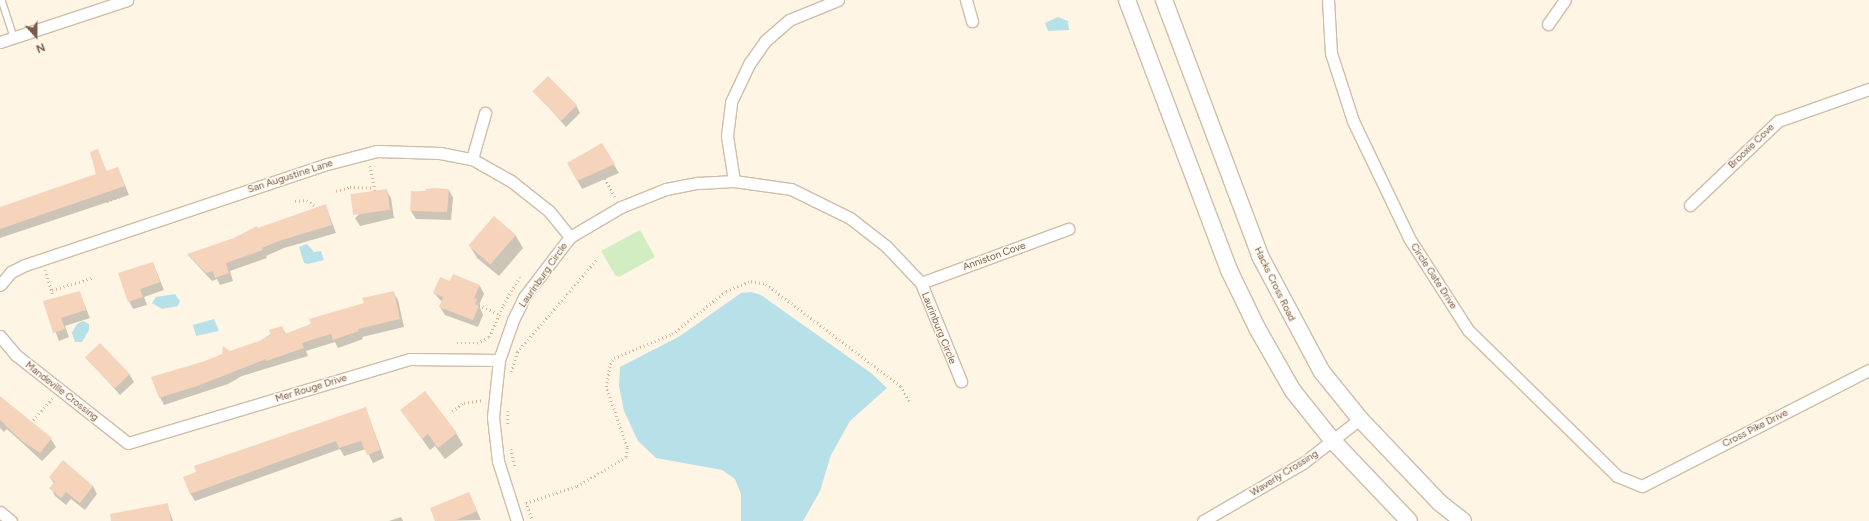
<!DOCTYPE html>
<style>
body{margin:0}
#map{position:relative;width:1869px;height:521px;overflow:hidden;background:#fef5e5;font-family:Figtree,sans-serif}
div>[style]{position:absolute}
[style*='--x']{left:calc(var(--x)*1px);top:calc(var(--y)*1px);width:calc(var(--w)*1px);rotate:calc(var(--a)*1deg)}
.green>*{inset:0;background:#d2edc2}
.water>*{inset:0;background:#b8e0e9}
.shadow>*{inset:0;background:#0003}
.building>*{inset:0;background:#f5d4bb;transform-origin:0 0}
.path>*{height:2.5px;margin-top:-1.25px;transform-origin:0;background:repeating-linear-gradient(90deg,#dab79d 0 1px,transparent 0 4px)}
.roads{filter:drop-shadow(1px 0 #d0bdaa) drop-shadow(-1px 0 #d0bdaa) drop-shadow(0 1px #d0bdaa) drop-shadow(0 -1px #d0bdaa)}
.service>*{height:5.5px;margin:-2.75px;padding:0 2.75px;transform-origin:2.75px;border-radius:2.75px;background:#fff}
.minor>*{height:11px;margin:-5.5px;padding:0 5.5px;transform-origin:5.5px;border-radius:5.5px;background:#fff}
.secondary>*{height:16px;margin:-8px;padding:0 8px;transform-origin:8px;border-radius:8px;background:#fff}
span{translate:-50% -50%;white-space:nowrap;text-align:center;line-height:1.15;-webkit-text-stroke:3px #fff8ed;paint-order:stroke}
.street-label{font-size:10px;color:#795b48}
.north{position:absolute;left:16px;top:16px;width:40px;height:40px;-webkit-text-stroke:3px #fff8ed;paint-order:stroke;rotate:159deg;font-size:11px;font-weight:700;line-height:16px;text-align:center;color:#795b48}
.north::after{content:'';display:block;margin:auto;width:14px;height:18px;background:#795b48;clip-path:polygon(50% 0,100% 100%,50% 72%,0 100%)}
</style>
<div id="map">
<div class="green">
<i style="clip-path:polygon(640px 230px,655px 257px,619px 277px,615px 275px,601px 251px)"></i>
</div>
<div class="water">
<i style="clip-path:polygon(1058px 17px,1068px 21px,1069px 30px,1048px 31px,1045px 23px)"></i>
<i style="clip-path:polygon(307px 244px,314px 252px,321px 251px,324px 260px,308px 264px,304px 263px,299px 247px)"></i>
<i style="clip-path:polygon(751px 292px,761px 295px,871px 373px,887px 388px,850px 421px,831px 455px,820px 491px,803px 521px,741px 521px,741px 494px,735px 479px,722px 470px,656px 458px,638px 441px,624px 411px,619px 386px,620px 367px,680px 336px,741px 293px)"></i>
<i style="clip-path:polygon(175px 294px,180px 301px,178px 306px,162px 309px,152px 303px,156px 297px)"></i>
<i style="clip-path:polygon(214px 319px,219px 331px,196px 336px,193px 325px)"></i>
<i style="clip-path:polygon(83px 321px,89px 324px,89px 330px,82px 342px,75px 342px,72px 333px,77px 324px)"></i>
</div>
<div class="shadow">
<i style="clip-path:polygon(534px 91px,576px 105px,580px 113px,566px 127px)"></i>
<i style="clip-path:polygon(602px 145px,619px 173px,582px 189px,568px 163px)"></i>
<i style="clip-path:polygon(97px 150px,107px 172px,118px 168px,129px 195px,0 238px,0 208px,97px 175px)"></i>
<i style="clip-path:polygon(386px 190px,391px 198px,394px 218px,360px 226px,355px 218px)"></i>
<i style="clip-path:polygon(449px 190px,453px 198px,451px 220px,416px 219px,411px 211px,412px 192px)"></i>
<i style="clip-path:polygon(326px 206px,336px 233px,284px 248px,266px 256px,267px 258px,230px 271px,233px 281px,220px 285px,217px 279px,212px 281px,188px 255px)"></i>
<i style="clip-path:polygon(494px 217px,516px 236px,523px 248px,499px 276px,477px 258px,470px 246px)"></i>
<i style="clip-path:polygon(153px 263px,164px 290px,144px 297px,147px 305px,133px 309px,129px 301px)"></i>
<i style="clip-path:polygon(480px 286px,484px 294px,479px 305px,483px 315px,478px 327px,445px 315px,440px 307px,442px 302px,434px 293px)"></i>
<i style="clip-path:polygon(79px 292px,90px 318px,65px 326px,69px 337px,59px 341px,44px 302px)"></i>
<i style="clip-path:polygon(393px 292px,398px 300px,404px 327px,362px 337px,363px 339px,338px 348px,335px 342px,306px 351px,308px 356px,242px 376px,228px 384px,164px 405px,160px 397px,206px 362px,260px 341px,282px 327px,286px 334px)"></i>
<i style="clip-path:polygon(87px 358px,129px 374px,134px 382px,120px 395px)"></i>
<i style="clip-path:polygon(0 399px,51px 439px,56px 447px,42px 461px,7px 429px,4px 432px,0 428px)"></i>
<i style="clip-path:polygon(366px 409px,384px 458px,373px 463px,366px 449px,344px 456px,340px 449px,195px 501px,190px 493px)"></i>
<i style="clip-path:polygon(401px 410px,456px 433px,463px 445px,445px 459px,435px 446px,430px 450px)"></i>
<i style="clip-path:polygon(50px 477px,93px 486px,97px 494px,85px 510px,71px 499px,66px 505px,55px 496px,51px 488px,54px 484px)"></i>
<i style="clip-path:polygon(469px 493px,481px 520px,436px 521px)"></i>
<i style="clip-path:polygon(167px 504px,173px 521px,128px 521px)"></i>
<i style="clip-path:polygon(401px 517px,403px 521px,389px 521px)"></i>
</div>
<div class="building">
<i style="left:548px;top:76px;width:41px;height:22px;rotate:45deg"></i>
<i style="clip-path:polygon(602px 143px,615px 164px,577px 181px,567px 163px)"></i>
<i style="clip-path:polygon(98px 149px,106px 171px,118px 167px,125px 186px,0 229px,0 207px,96px 174px,90px 152px)"></i>
<i style="clip-path:polygon(433px 188px,449px 189px,447px 212px,410px 211px,411px 191px,425px 192px,426px 189px)"></i>
<i style="left:387px;top:189px;width:21px;height:37px;rotate:82deg"></i>
<i style="clip-path:polygon(326px 204px,332px 225px,279px 241px,262px 248px,263px 250px,226px 263px,229px 273px,215px 278px,213px 271px,206px 273px,187px 254px,234px 238px,257px 226px,258px 228px)"></i>
<i style="left:494px;top:216px;width:29px;height:39px;rotate:41deg"></i>
<i style="clip-path:polygon(153px 262px,160px 282px,140px 289px,143px 297px,128px 302px,118px 273px)"></i>
<i style="clip-path:polygon(453px 274px,480px 285px,474px 298px,477px 299px,475px 304px,479px 306px,473px 320px,439px 307px,443px 297px,433px 293px,440px 277px,450px 281px)"></i>
<i style="clip-path:polygon(80px 291px,86px 310px,61px 318px,65px 329px,53px 333px,43px 301px)"></i>
<i style="clip-path:polygon(394px 291px,400px 319px,358px 329px,359px 331px,333px 340px,331px 334px,302px 343px,304px 348px,266px 361px,266px 359px,197px 386px,159px 398px,151px 377px,205px 361px,222px 354px,223px 346px,230px 351px,259px 341px,271px 335px,269px 330px,282px 326px,285px 334px,311px 324px,309px 319px,364px 303px,362px 298px)"></i>
<i style="left:100px;top:343px;width:43px;height:21px;rotate:46deg"></i>
<i style="clip-path:polygon(425px 391px,457px 433px,438px 448px,428px 434px,422px 439px,400px 410px)"></i>
<i style="clip-path:polygon(0 396px,52px 438px,40px 453px,22px 441px,0 420px)"></i>
<i style="clip-path:polygon(366px 407px,380px 450px,367px 455px,361px 441px,339px 448px,336px 441px,190px 494px,183px 477px,196px 472px,194px 466px)"></i>
<i style="clip-path:polygon(63px 460px,93px 486px,80px 503px,66px 492px,61px 498px,49px 488px,55px 482px,49px 477px)"></i>
<i style="clip-path:polygon(469px 492px,477px 511px,454px 521px,435px 521px,430px 508px)"></i>
<i style="clip-path:polygon(168px 503px,171px 521px,111px 521px,110px 514px)"></i>
</div>
<div class="path">
<i style="--x:370;--y:166;--w:25;--a:78"></i>
<i style="--x:603;--y:175;--w:25;--a:61"></i>
<i style="--x:336;--y:191;--w:15;--a:-16"></i>
<i style="--x:350;--y:187;--w:24;--a:2"></i>
<i style="--x:103;--y:199;--w:4;--a:27"></i>
<i style="--x:107;--y:201;--w:15;--a:-20"></i>
<i style="--x:295;--y:201;--w:12;--a:-5"></i>
<i style="--x:307;--y:200;--w:9;--a:36"></i>
<i style="--x:45;--y:270;--w:25;--a:72"></i>
<i style="--x:52;--y:290;--w:42;--a:-16.7"></i>
<i style="--x:479;--y:305;--w:23;--a:25"></i>
<i style="--x:457;--y:343;--w:20;--a:0"></i>
<i style="--x:477;--y:343;--w:13;--a:-27"></i>
<i style="--x:489;--y:337;--w:35;--a:-66"></i>
<i style="--x:503;--y:305;--w:35;--a:-59"></i>
<i style="--x:511;--y:372;--w:21;--a:-73"></i>
<i style="--x:517;--y:352;--w:124;--a:-49.2"></i>
<i style="--x:452;--y:411;--w:14;--a:-34"></i>
<i style="--x:464;--y:403;--w:18;--a:-9"></i>
<i style="--x:508;--y:411;--w:13;--a:90"></i>
<i style="--x:33;--y:420;--w:30;--a:-48"></i>
<i style="--x:511;--y:449;--w:18;--a:77"></i>
<i style="--x:526;--y:502;--w:20;--a:70"></i>
<i style="--x:526;--y:503;--w:54;--a:-18.4"></i>
<i style="--x:577;--y:486;--w:57;--a:-30.6"></i>
<i style="--x:626;--y:457;--w:10;--a:-84"></i>
<i style="--x:627;--y:447;--w:64;--a:-109.3"></i>
<i style="--x:606;--y:387;--w:23;--a:-80"></i>
<i style="--x:610;--y:364;--w:7;--a:-56"></i>
<i style="--x:614;--y:358;--w:63;--a:-22.5"></i>
<i style="--x:672;--y:334;--w:69;--a:-38.5"></i>
<i style="--x:726;--y:291;--w:27;--a:-22"></i>
<i style="--x:751;--y:281;--w:15;--a:11"></i>
<i style="--x:766;--y:284;--w:169;--a:37.1"></i>
<i style="--x:901;--y:386;--w:18;--a:61"></i>
</div>
<div class="roads">
<div class="service">
<i style="--x:2;--y:0;--w:39;--a:72"></i>
</div>
<div class="minor">
<i style="--x:966;--y:0;--w:22;--a:74"></i>
<i style="--x:1328;--y:0;--w:53;--a:86.8"></i>
<i style="--x:1331;--y:53;--w:71;--a:72.1"></i>
<i style="--x:1353;--y:121;--w:130;--a:64.4"></i>
<i style="--x:1409;--y:238;--w:109;--a:57.3"></i>
<i style="--x:1468;--y:330;--w:209;--a:44.4"></i>
<i style="--x:1617;--y:476;--w:27;--a:22"></i>
<i style="--x:1642;--y:486;--w:255;--a:-27.1"></i>
<i style="--x:1548;--y:24;--w:29;--a:-55"></i>
<i style="--x:0;--y:42;--w:134;--a:-18.3"></i>
<i style="--x:472;--y:159;--w:48;--a:-74.2"></i>
<i style="--x:734;--y:181;--w:46;--a:-98.8"></i>
<i style="--x:727;--y:136;--w:34;--a:-83"></i>
<i style="--x:731;--y:102;--w:42;--a:-64.7"></i>
<i style="--x:749;--y:64;--w:28;--a:-55"></i>
<i style="--x:765;--y:41;--w:32;--a:-41"></i>
<i style="--x:789;--y:20;--w:53;--a:-22.2"></i>
<i style="--x:1690;--y:205;--w:122;--a:-43.7"></i>
<i style="--x:1778;--y:121;--w:96;--a:-19.4"></i>
<i style="--x:921;--y:283;--w:157;--a:-20.2"></i>
<i style="--x:0;--y:285;--w:17;--a:-50"></i>
<i style="--x:11;--y:272;--w:16;--a:-27"></i>
<i style="--x:25;--y:265;--w:318;--a:-18.5"></i>
<i style="--x:327;--y:164;--w:52;--a:-14.6"></i>
<i style="--x:377;--y:151;--w:63;--a:1.8"></i>
<i style="--x:440;--y:153;--w:33;--a:11"></i>
<i style="--x:472;--y:159;--w:45;--a:29.4"></i>
<i style="--x:511;--y:181;--w:48;--a:38.3"></i>
<i style="--x:549;--y:211;--w:33;--a:51"></i>
<i style="--x:0;--y:336;--w:25;--a:50"></i>
<i style="--x:16;--y:355;--w:142;--a:38.2"></i>
<i style="--x:128;--y:443;--w:293;--a:-16.6"></i>
<i style="--x:409;--y:359;--w:90;--a:0.6"></i>
<i style="--x:0;--y:512;--w:14;--a:39"></i>
<i style="--x:517;--y:521;--w:63;--a:-107.6"></i>
<i style="--x:498;--y:461;--w:44;--a:-96.5"></i>
<i style="--x:493;--y:417;--w:57;--a:-84"></i>
<i style="--x:499;--y:360;--w:42;--a:-70.7"></i>
<i style="--x:513;--y:320;--w:25;--a:-64"></i>
<i style="--x:524;--y:297;--w:76;--a:-52.5"></i>
<i style="--x:570;--y:237;--w:59;--a:-30.5"></i>
<i style="--x:621;--y:207;--w:48;--a:-21.8"></i>
<i style="--x:666;--y:189;--w:33;--a:-11"></i>
<i style="--x:698;--y:183;--w:36;--a:-3"></i>
<i style="--x:734;--y:181;--w:58;--a:8"></i>
<i style="--x:791;--y:189;--w:66;--a:26.2"></i>
<i style="--x:850;--y:218;--w:46;--a:37.9"></i>
<i style="--x:886;--y:246;--w:51;--a:46.6"></i>
<i style="--x:921;--y:283;--w:106;--a:67.8"></i>
<i style="--x:1203;--y:521;--w:116;--a:-30.1"></i>
<i style="--x:1303;--y:463;--w:72;--a:-37.7"></i>
</div>
<div class="secondary">
<i style="--x:1127;--y:0;--w:289;--a:69.3"></i>
<i style="--x:1229;--y:270;--w:64;--a:64.2"></i>
<i style="--x:1257;--y:328;--w:73;--a:60.3"></i>
<i style="--x:1293;--y:391;--w:64;--a:51.3"></i>
<i style="--x:1333;--y:441;--w:110;--a:46.5"></i>
<i style="--x:1164;--y:0;--w:273;--a:69.4"></i>
<i style="--x:1260;--y:256;--w:132;--a:61.9"></i>
<i style="--x:1322;--y:372;--w:60;--a:51"></i>
<i style="--x:1360;--y:419;--w:116;--a:46.4"></i>
<i style="--x:1440;--y:503;--w:29;--a:38"></i>
</div>
</div>
<div class="street-label">
<span style="left:1751px;top:146px;rotate:-44deg">Brooxie Cove</span>
<span style="left:290px;top:176px;rotate:-18deg">San Augustine Lane</span>
<span style="left:994px;top:256px;rotate:-20deg">Anniston Cove</span>
<span style="left:543px;top:275px;rotate:-55deg">Laurinburg Circle</span>
<span style="left:1434px;top:276px;rotate:57deg">Circle Gate Drive</span>
<span style="left:1275px;top:284px;rotate:64deg">Hacks Cross Road</span>
<span style="left:939px;top:328px;rotate:68deg">Laurinburg Circle</span>
<span style="left:311px;top:388px;rotate:-17deg">Mer Rouge Drive</span>
<span style="left:62px;top:391px;rotate:38deg">Mandeville Crossing</span>
<span style="left:1755px;top:428px;rotate:-27deg">Cross Pike Drive</span>
<span style="left:1284px;top:473px;rotate:-32deg">Waverly Crossing</span>
</div>
<div class="north">N</div>
</div>
